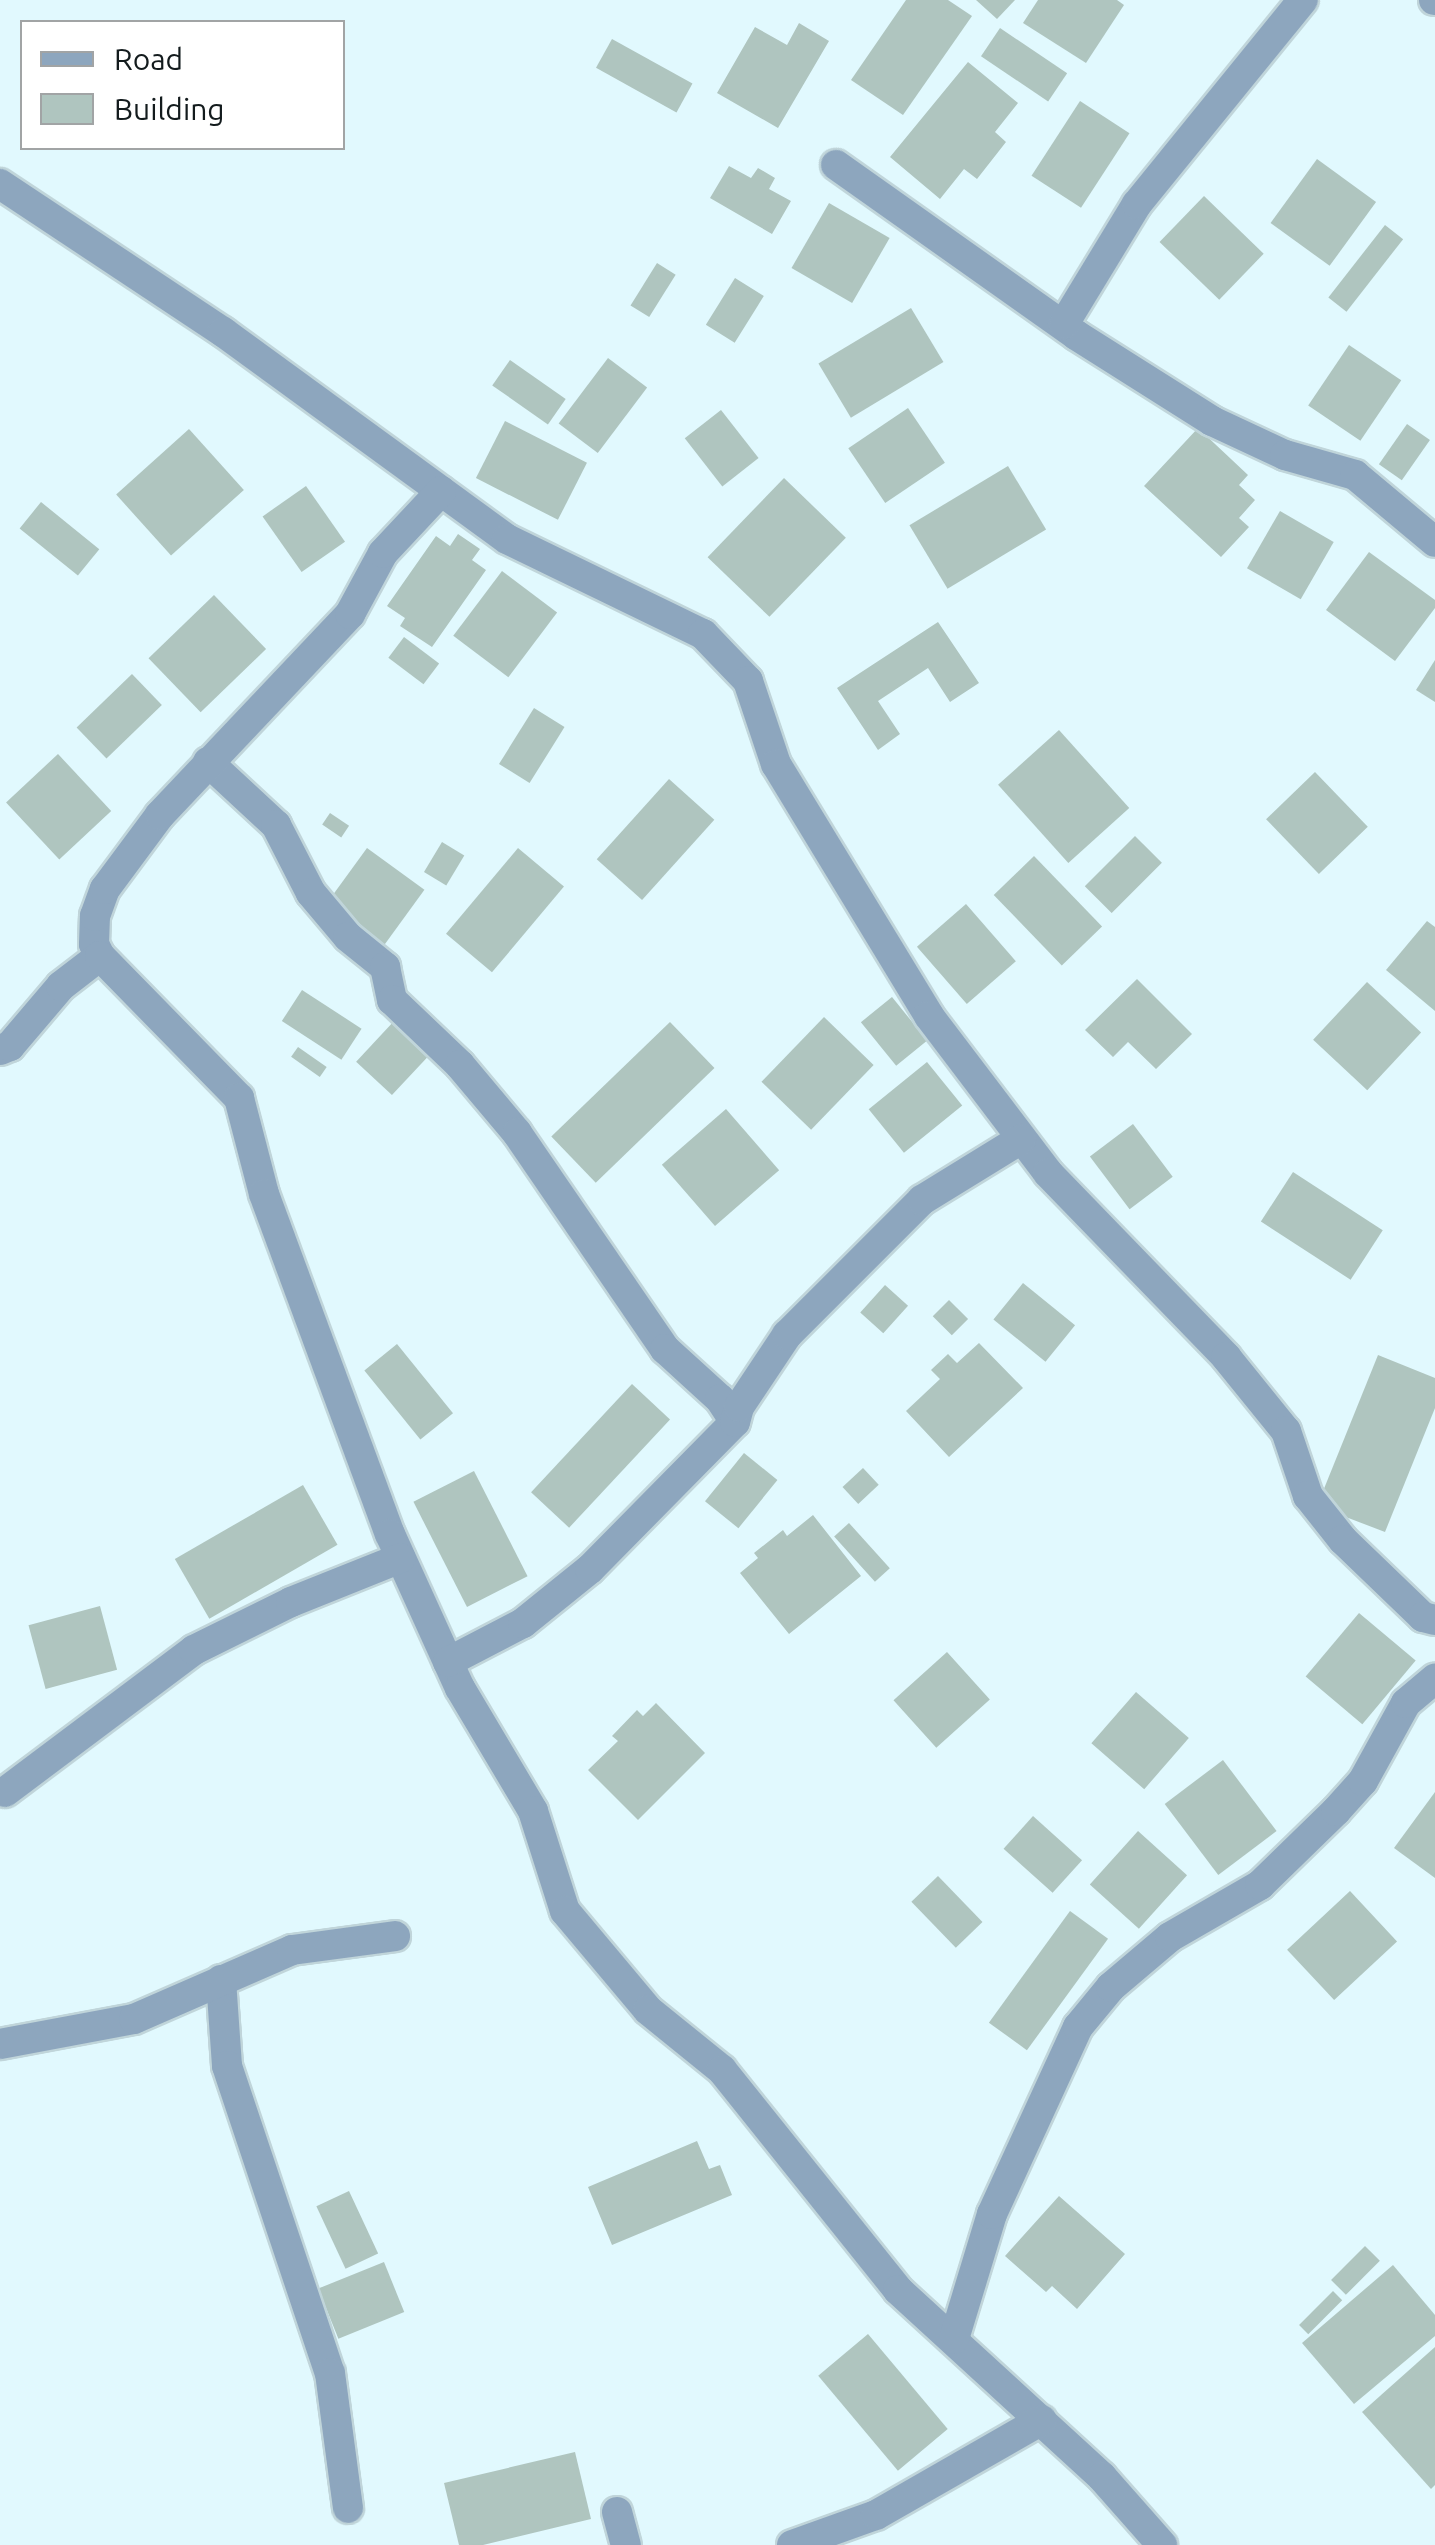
<!DOCTYPE html>
<style>
body{margin:0}
#map{position:relative;width:1435px;height:2545px;overflow:hidden;background:#e1f9fe;font-family:Ubuntu,sans-serif}
div>[style]{position:absolute}
[style*='--x']{left:calc(var(--x)*1px);top:calc(var(--y)*1px);width:calc(var(--w)*1px);rotate:calc(var(--a)*1deg)}
.building>*{inset:0;background:#afc5bf;transform-origin:0 0}
.roads{filter:drop-shadow(2px 0 #c0d5da) drop-shadow(-2px 0 #c0d5da) drop-shadow(0 2px #c0d5da) drop-shadow(0 -2px #c0d5da)}
.street>*{height:30px;margin:-15px;padding:0 15px;transform-origin:15px;border-radius:15px;background:#8da6be}
span{translate:-50% -50%;white-space:nowrap;text-align:center;line-height:1.15;-webkit-text-stroke:8px #fff;paint-order:stroke}
.legend{position:absolute;left:20px;top:20px;width:325px;height:130px;box-sizing:border-box;background:#fff;border:2px solid #a1a4a5;margin:0;padding:12px 18px;list-style:none;font-size:30px;color:#131b1d}
.legend li{display:flex;align-items:center;gap:20px;height:50px}
.legend b{width:50px;border:2px solid #a1a4a5}
</style>
<div id="map">
<div class="building">
<i style="clip-path:polygon(906px 0,948px 0,972px 16px,903px 115px,851px 80px)"></i>
<i style="clip-path:polygon(976px 0,1015px 0,997px 19px)"></i>
<i style="clip-path:polygon(1038px 0,1117px 0,1124px 5px,1086px 63px,1023px 23px)"></i>
<i style="clip-path:polygon(799px 23px,829px 41px,778px 128px,717px 93px,755px 27px,787px 45px)"></i>
<i style="left:1000px;top:28px;width:81px;height:34px;rotate:34deg"></i>
<i style="left:612px;top:39px;width:92px;height:33px;rotate:29deg"></i>
<i style="clip-path:polygon(968px 62px,1018px 103px,995px 132px,1006px 142px,977px 179px,964px 169px,940px 199px,890px 157px)"></i>
<i style="left:1080px;top:101px;width:59px;height:89px;rotate:33deg"></i>
<i style="left:1317px;top:159px;width:73px;height:79px;rotate:36deg"></i>
<i style="clip-path:polygon(729px 166px,751px 178px,758px 168px,775px 178px,769px 189px,791px 201px,772px 234px,710px 198px)"></i>
<i style="left:1204px;top:196px;width:83px;height:64px;rotate:44deg"></i>
<i style="left:829px;top:203px;width:70px;height:75px;rotate:30deg"></i>
<i style="left:1385px;top:225px;width:23px;height:92px;rotate:38deg"></i>
<i style="left:657px;top:263px;width:22px;height:50px;rotate:32deg"></i>
<i style="left:735px;top:278px;width:34px;height:55px;rotate:32deg"></i>
<i style="left:911px;top:308px;width:63px;height:108px;rotate:59deg"></i>
<i style="left:1349px;top:345px;width:63px;height:73px;rotate:34deg"></i>
<i style="left:608px;top:358px;width:49px;height:82px;rotate:37deg"></i>
<i style="left:510px;top:360px;width:68px;height:31px;rotate:35deg"></i>
<i style="left:908px;top:408px;width:66px;height:72px;rotate:56deg"></i>
<i style="left:721px;top:410px;width:61px;height:46px;rotate:52deg"></i>
<i style="left:505px;top:421px;width:92px;height:64px;rotate:27deg"></i>
<i style="left:1407px;top:424px;width:28px;height:49px;rotate:35deg"></i>
<i style="clip-path:polygon(1198px 428px,1248px 475px,1239px 485px,1255px 500px,1239px 518px,1249px 527px,1221px 557px,1144px 486px)"></i>
<i style="left:189px;top:429px;width:82px;height:98px;rotate:48deg"></i>
<i style="left:1008px;top:466px;width:74px;height:115px;rotate:59deg"></i>
<i style="left:784px;top:478px;width:86px;height:110px;rotate:44deg"></i>
<i style="left:306px;top:486px;width:68px;height:53px;rotate:55deg"></i>
<i style="left:41px;top:502px;width:75px;height:34px;rotate:39deg"></i>
<i style="left:1280px;top:511px;width:62px;height:66px;rotate:30deg"></i>
<i style="clip-path:polygon(458px 534px,480px 549px,472px 560px,486px 570px,432px 647px,400px 626px,405px 618px,387px 606px,436px 536px,450px 546px)"></i>
<i style="clip-path:polygon(1369px 552px,1435px 600px,1435px 608px,1395px 661px,1326px 610px)"></i>
<i style="left:502px;top:571px;width:69px;height:81px;rotate:37deg"></i>
<i style="left:214px;top:595px;width:75px;height:91px;rotate:46deg"></i>
<i style="clip-path:polygon(938px 622px,979px 683px,950px 702px,928px 668px,878px 701px,900px 734px,878px 750px,837px 688px)"></i>
<i style="left:404px;top:637px;width:44px;height:26px;rotate:37deg"></i>
<i style="clip-path:polygon(1435px 660px,1435px 702px,1416px 690px)"></i>
<i style="left:132px;top:674px;width:43px;height:77px;rotate:46deg"></i>
<i style="left:534px;top:708px;width:36px;height:66px;rotate:32deg"></i>
<i style="left:1059px;top:730px;width:105px;height:82px;rotate:48deg"></i>
<i style="left:58px;top:754px;width:78px;height:71px;rotate:47deg"></i>
<i style="left:1315px;top:772px;width:76px;height:68px;rotate:46deg"></i>
<i style="left:669px;top:779px;width:61px;height:108px;rotate:42deg"></i>
<i style="left:330px;top:813px;width:23px;height:14px;rotate:34deg"></i>
<i style="left:1135px;top:836px;width:38px;height:71px;rotate:45deg"></i>
<i style="left:442px;top:842px;width:26px;height:35px;rotate:31deg"></i>
<i style="left:367px;top:848px;width:71px;height:73px;rotate:36deg"></i>
<i style="left:518px;top:848px;width:60px;height:112px;rotate:40deg"></i>
<i style="left:1034px;top:856px;width:98px;height:56px;rotate:46deg"></i>
<i style="left:966px;top:904px;width:76px;height:65px;rotate:49deg"></i>
<i style="clip-path:polygon(1427px 921px,1435px 927px,1435px 1011px,1386px 970px)"></i>
<i style="clip-path:polygon(1137px 979px,1192px 1034px,1156px 1069px,1128px 1042px,1113px 1057px,1085px 1030px)"></i>
<i style="left:1367px;top:982px;width:74px;height:79px;rotate:43deg"></i>
<i style="left:302px;top:990px;width:71px;height:37px;rotate:33deg"></i>
<i style="left:892px;top:997px;width:56px;height:40px;rotate:51deg"></i>
<i style="left:824px;top:1017px;width:69px;height:90px;rotate:44deg"></i>
<i style="left:395px;top:1020px;width:49px;height:57px;rotate:43deg"></i>
<i style="left:670px;top:1022px;width:64px;height:165px;rotate:46deg"></i>
<i style="left:298px;top:1047px;width:35px;height:12px;rotate:35deg"></i>
<i style="left:927px;top:1062px;width:56px;height:75px;rotate:51deg"></i>
<i style="left:726px;top:1109px;width:81px;height:85px;rotate:49deg"></i>
<i style="left:1133px;top:1124px;width:66px;height:54px;rotate:53deg"></i>
<i style="left:1293px;top:1172px;width:107px;height:59px;rotate:33deg"></i>
<i style="left:1023px;top:1283px;width:67px;height:47px;rotate:39deg"></i>
<i style="left:885px;top:1285px;width:31px;height:37px;rotate:42deg"></i>
<i style="left:949px;top:1300px;width:27px;height:23px;rotate:45deg"></i>
<i style="clip-path:polygon(979px 1343px,1023px 1388px,949px 1457px,906px 1411px,940px 1379px,931px 1370px,948px 1354px,957px 1363px)"></i>
<i style="left:397px;top:1344px;width:89px;height:42px;rotate:51deg"></i>
<i style="clip-path:polygon(1378px 1355px,1435px 1378px,1435px 1408px,1385px 1532px,1317px 1506px)"></i>
<i style="left:632px;top:1384px;width:52px;height:148px;rotate:43deg"></i>
<i style="left:744px;top:1453px;width:43px;height:62px;rotate:39deg"></i>
<i style="left:863px;top:1468px;width:23px;height:28px;rotate:47deg"></i>
<i style="left:474px;top:1471px;width:118px;height:68px;rotate:63deg"></i>
<i style="left:303px;top:1485px;width:69px;height:148px;rotate:60deg"></i>
<i style="clip-path:polygon(813px 1515px,861px 1576px,789px 1634px,740px 1573px,758px 1558px,754px 1553px,783px 1530px,787px 1536px)"></i>
<i style="left:849px;top:1523px;width:61px;height:20px;rotate:48deg"></i>
<i style="left:100px;top:1606px;width:66px;height:74px;rotate:75deg"></i>
<i style="left:1359px;top:1613px;width:74px;height:83px;rotate:40deg"></i>
<i style="left:947px;top:1652px;width:64px;height:72px;rotate:48deg"></i>
<i style="left:1136px;top:1692px;width:70px;height:68px;rotate:41deg"></i>
<i style="clip-path:polygon(656px 1703px,705px 1753px,638px 1820px,588px 1770px,618px 1741px,612px 1736px,637px 1710px,643px 1716px)"></i>
<i style="left:1223px;top:1760px;width:89px;height:73px;rotate:53deg"></i>
<i style="clip-path:polygon(1435px 1792px,1435px 1878px,1394px 1848px)"></i>
<i style="left:1033px;top:1816px;width:66px;height:44px;rotate:42deg"></i>
<i style="left:1138px;top:1831px;width:66px;height:72px;rotate:42deg"></i>
<i style="left:938px;top:1876px;width:64px;height:37px;rotate:46deg"></i>
<i style="left:1350px;top:1891px;width:69px;height:86px;rotate:47deg"></i>
<i style="left:1070px;top:1911px;width:47px;height:138px;rotate:36deg"></i>
<i style="clip-path:polygon(697px 2141px,709px 2169px,720px 2165px,732px 2195px,612px 2245px,588px 2187px)"></i>
<i style="left:349px;top:2191px;width:69px;height:36px;rotate:65deg"></i>
<i style="clip-path:polygon(1059px 2196px,1125px 2254px,1077px 2309px,1052px 2286px,1046px 2292px,1005px 2256px)"></i>
<i style="left:1365px;top:2246px;width:21px;height:48px;rotate:45deg"></i>
<i style="left:384px;top:2262px;width:54px;height:71px;rotate:68deg"></i>
<i style="clip-path:polygon(1393px 2265px,1435px 2315px,1435px 2336px,1354px 2404px,1302px 2343px)"></i>
<i style="left:1333px;top:2291px;width:13px;height:48px;rotate:45deg"></i>
<i style="left:868px;top:2334px;width:124px;height:65px;rotate:50deg"></i>
<i style="clip-path:polygon(1435px 2347px,1435px 2485px,1431px 2489px,1362px 2412px)"></i>
<i style="clip-path:polygon(575px 2452px,591px 2519px,483px 2545px,459px 2545px,444px 2483px)"></i>
</div>
<div class="roads">
<div class="street">
<i style="--x:1434;--y:0;--w:1;--a:0"></i>
<i style="--x:836;--y:165;--w:294;--a:35.3"></i>
<i style="--x:1076;--y:335;--w:161;--a:32.3"></i>
<i style="--x:1212;--y:421;--w:81;--a:25"></i>
<i style="--x:1285;--y:455;--w:73;--a:15.9"></i>
<i style="--x:1355;--y:475;--w:104;--a:39.9"></i>
<i style="--x:0;--y:184;--w:268;--a:33.6"></i>
<i style="--x:223;--y:332;--w:351;--a:36.1"></i>
<i style="--x:507;--y:539;--w:218;--a:25.9"></i>
<i style="--x:703;--y:634;--w:65;--a:46.2"></i>
<i style="--x:748;--y:681;--w:88;--a:71.4"></i>
<i style="--x:776;--y:764;--w:295;--a:58.7"></i>
<i style="--x:929;--y:1016;--w:197;--a:52.8"></i>
<i style="--x:1048;--y:1173;--w:256;--a:45.9"></i>
<i style="--x:1226;--y:1357;--w:95;--a:51"></i>
<i style="--x:1286;--y:1431;--w:69;--a:71.3"></i>
<i style="--x:1308;--y:1496;--w:56;--a:51.5"></i>
<i style="--x:1343;--y:1540;--w:111;--a:43.9"></i>
<i style="--x:1423;--y:1617;--w:12;--a:14"></i>
<i style="--x:1064;--y:324;--w:140;--a:-58.7"></i>
<i style="--x:1137;--y:204;--w:263;--a:-50.9"></i>
<i style="--x:208;--y:762;--w:93;--a:42.8"></i>
<i style="--x:276;--y:825;--w:76;--a:62.8"></i>
<i style="--x:311;--y:893;--w:57;--a:49.9"></i>
<i style="--x:348;--y:937;--w:48;--a:39"></i>
<i style="--x:385;--y:967;--w:34;--a:78"></i>
<i style="--x:392;--y:1000;--w:94;--a:43.7"></i>
<i style="--x:460;--y:1065;--w:89;--a:50"></i>
<i style="--x:517;--y:1133;--w:262;--a:55.6"></i>
<i style="--x:665;--y:1349;--w:74;--a:42.3"></i>
<i style="--x:720;--y:1399;--w:27;--a:57"></i>
<i style="--x:100;--y:956;--w:13;--a:-117"></i>
<i style="--x:94;--y:944;--w:28;--a:-88"></i>
<i style="--x:95;--y:916;--w:29;--a:-70"></i>
<i style="--x:105;--y:889;--w:92;--a:-53.4"></i>
<i style="--x:160;--y:815;--w:277;--a:-46.6"></i>
<i style="--x:350;--y:614;--w:69;--a:-61.6"></i>
<i style="--x:383;--y:553;--w:85;--a:-46.9"></i>
<i style="--x:0;--y:1050;--w:11;--a:-22"></i>
<i style="--x:10;--y:1046;--w:79;--a:-49.6"></i>
<i style="--x:61;--y:986;--w:49;--a:-37.6"></i>
<i style="--x:100;--y:956;--w:199;--a:45.6"></i>
<i style="--x:239;--y:1098;--w:99;--a:75.4"></i>
<i style="--x:264;--y:1194;--w:363;--a:69.7"></i>
<i style="--x:390;--y:1534;--w:169;--a:65.6"></i>
<i style="--x:460;--y:1688;--w:143;--a:59.3"></i>
<i style="--x:533;--y:1811;--w:105;--a:72.3"></i>
<i style="--x:565;--y:1911;--w:129;--a:50"></i>
<i style="--x:648;--y:2010;--w:95;--a:39"></i>
<i style="--x:722;--y:2070;--w:282;--a:51.3"></i>
<i style="--x:898;--y:2290;--w:277;--a:42.5"></i>
<i style="--x:1102;--y:2477;--w:91;--a:48.6"></i>
<i style="--x:448;--y:1662;--w:85;--a:-27.5"></i>
<i style="--x:523;--y:1623;--w:86;--a:-38.9"></i>
<i style="--x:590;--y:1569;--w:206;--a:-45.4"></i>
<i style="--x:735;--y:1422;--w:16;--a:-75"></i>
<i style="--x:739;--y:1407;--w:87;--a:-56.3"></i>
<i style="--x:787;--y:1335;--w:191;--a:-45"></i>
<i style="--x:922;--y:1200;--w:116;--a:-31.6"></i>
<i style="--x:5;--y:1792;--w:236;--a:-36.9"></i>
<i style="--x:194;--y:1650;--w:108;--a:-26.3"></i>
<i style="--x:291;--y:1602;--w:118;--a:-21.8"></i>
<i style="--x:221;--y:1980;--w:86;--a:86"></i>
<i style="--x:227;--y:2066;--w:324;--a:71.5"></i>
<i style="--x:330;--y:2373;--w:136;--a:82.4"></i>
<i style="--x:0;--y:2044;--w:136;--a:-10.6"></i>
<i style="--x:134;--y:2019;--w:172;--a:-23.6"></i>
<i style="--x:292;--y:1950;--w:104;--a:-7.7"></i>
<i style="--x:954;--y:2339;--w:131;--a:-73.1"></i>
<i style="--x:992;--y:2214;--w:206;--a:-65.3"></i>
<i style="--x:1078;--y:2027;--w:52;--a:-50.5"></i>
<i style="--x:1111;--y:1987;--w:77;--a:-40.3"></i>
<i style="--x:1170;--y:1937;--w:104;--a:-30"></i>
<i style="--x:1260;--y:1885;--w:106;--a:-44.2"></i>
<i style="--x:1336;--y:1811;--w:40;--a:-48"></i>
<i style="--x:1363;--y:1781;--w:89;--a:-61.1"></i>
<i style="--x:1406;--y:1703;--w:38;--a:-40"></i>
<i style="--x:617;--y:2512;--w:34;--a:75"></i>
<i style="--x:792;--y:2545;--w:89;--a:-19.7"></i>
<i style="--x:876;--y:2515;--w:191;--a:-29.8"></i>
</div>
</div>
<ul class="legend">
<li><b style="height:12px;background:#8da6be"></b>Road</li>
<li><b style="height:28px;background:#afc5bf"></b>Building</li>
</ul>
</div>
